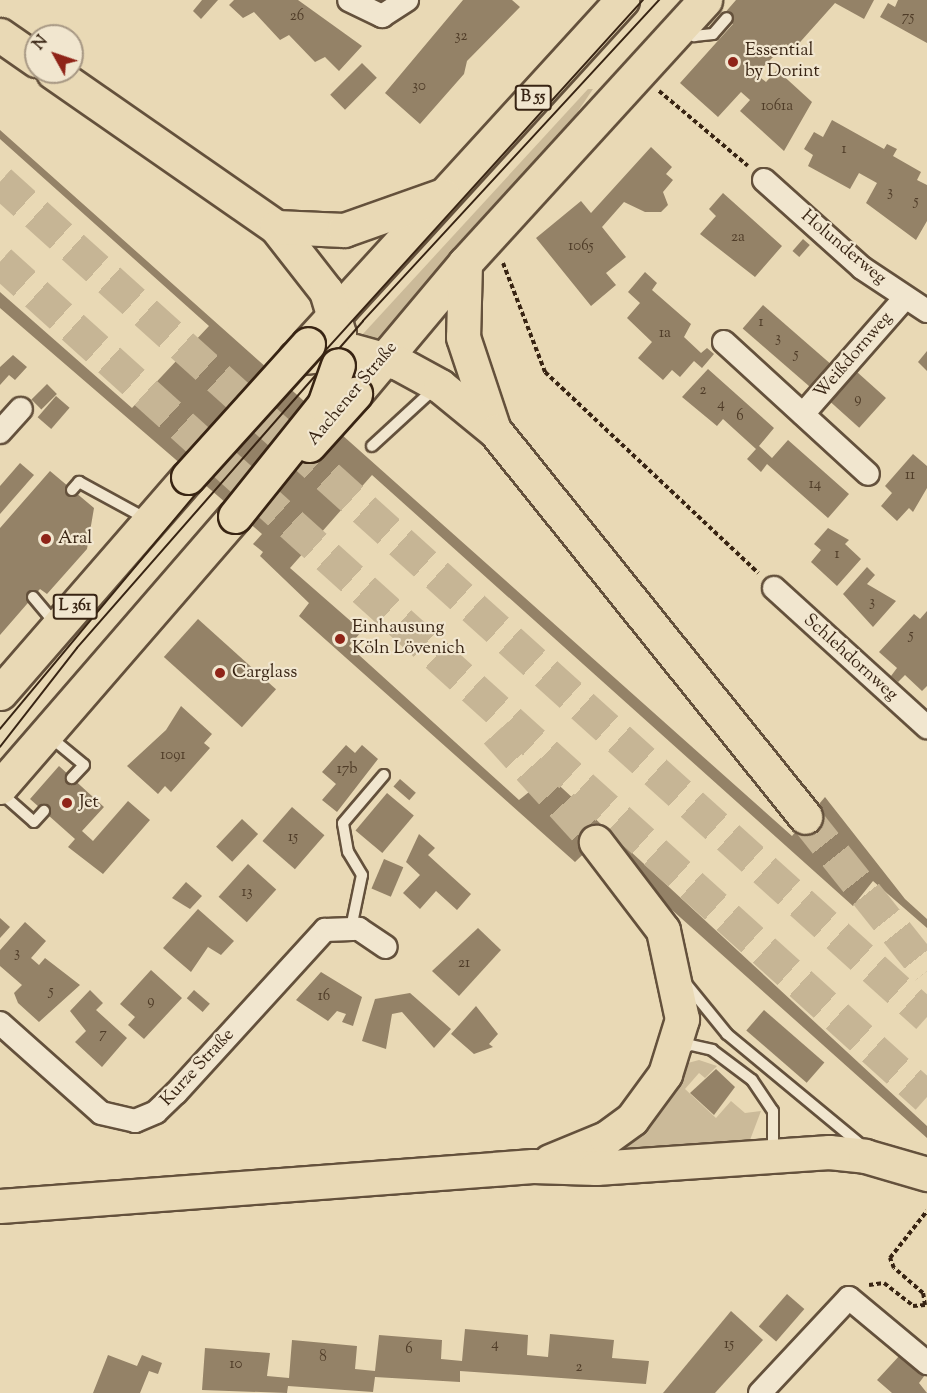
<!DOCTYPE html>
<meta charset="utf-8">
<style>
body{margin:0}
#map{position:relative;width:927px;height:1393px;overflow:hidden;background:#e9d9b5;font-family:"Sorts Mill Goudy",serif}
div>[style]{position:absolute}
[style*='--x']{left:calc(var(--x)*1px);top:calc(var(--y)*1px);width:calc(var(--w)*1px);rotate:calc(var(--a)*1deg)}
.green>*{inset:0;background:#cbba99}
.building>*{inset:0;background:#948267;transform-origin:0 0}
.motorway-tunnel>*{height:33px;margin-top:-16.5px;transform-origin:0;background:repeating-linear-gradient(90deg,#c6b595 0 33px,transparent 0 49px)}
.path>*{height:4px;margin-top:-2px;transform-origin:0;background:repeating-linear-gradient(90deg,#382413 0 4.5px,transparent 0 7.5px)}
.roads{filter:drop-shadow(2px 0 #64513c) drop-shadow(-2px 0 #64513c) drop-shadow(0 2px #64513c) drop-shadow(0 -2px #64513c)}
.service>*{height:10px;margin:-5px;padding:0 5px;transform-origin:5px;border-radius:5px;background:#f1e6cf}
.minor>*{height:22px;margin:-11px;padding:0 11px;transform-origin:11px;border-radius:11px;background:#f1e6cf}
.primary>*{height:33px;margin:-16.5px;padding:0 16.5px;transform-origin:16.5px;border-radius:16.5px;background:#e9d9b5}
.motorway>*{height:33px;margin:-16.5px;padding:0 16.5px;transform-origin:16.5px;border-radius:16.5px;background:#e9d9b5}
.tram>*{height:1.5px;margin:-0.75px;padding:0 0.75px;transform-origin:0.75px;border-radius:0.75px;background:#382413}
.bridges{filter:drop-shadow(2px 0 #382413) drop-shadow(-2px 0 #382413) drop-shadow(0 2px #382413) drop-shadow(0 -2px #382413)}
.primary-bridge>*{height:33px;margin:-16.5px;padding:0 16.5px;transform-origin:16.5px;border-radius:16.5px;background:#e9d9b5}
.motorway-bridge>*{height:33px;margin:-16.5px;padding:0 16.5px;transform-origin:16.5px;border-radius:16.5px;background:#e9d9b5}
.dots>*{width:16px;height:16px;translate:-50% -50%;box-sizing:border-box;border:3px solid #f1e6cf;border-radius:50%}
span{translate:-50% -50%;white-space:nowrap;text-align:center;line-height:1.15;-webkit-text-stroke:4.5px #f1e6cf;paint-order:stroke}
.number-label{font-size:15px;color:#4f3c28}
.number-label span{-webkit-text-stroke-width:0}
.shield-label span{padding:2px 4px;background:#f1e6cf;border:2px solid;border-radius:4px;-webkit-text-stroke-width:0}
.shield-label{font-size:16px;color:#382413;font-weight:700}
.poi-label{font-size:18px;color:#382413}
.left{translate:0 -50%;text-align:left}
.street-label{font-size:18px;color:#382413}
.north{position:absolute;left:24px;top:24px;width:60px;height:60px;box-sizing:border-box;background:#f1e6cf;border:2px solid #a79884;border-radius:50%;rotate:310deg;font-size:16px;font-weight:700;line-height:24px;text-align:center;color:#382413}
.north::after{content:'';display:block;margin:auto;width:21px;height:27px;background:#8f2418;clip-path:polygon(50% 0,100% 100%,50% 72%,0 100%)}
</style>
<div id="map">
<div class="green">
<i style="clip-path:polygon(588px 89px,593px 89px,566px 129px,379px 341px,362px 335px)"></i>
<i style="clip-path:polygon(699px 1060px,717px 1066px,705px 1078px,699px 1073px,685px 1089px,716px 1118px,731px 1101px,745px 1113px,761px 1111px,750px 1140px,602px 1155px,684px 1064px)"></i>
</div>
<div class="building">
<i style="clip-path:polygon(202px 0,218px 0,201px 19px,193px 11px)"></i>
<i style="clip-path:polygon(234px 0,298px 0,362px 46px,339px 71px,325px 57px,315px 62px,289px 35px,280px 40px,254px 12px,243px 18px,229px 5px)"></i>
<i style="clip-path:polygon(463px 0,512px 0,520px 7px,467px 61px,464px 74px,420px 124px,385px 93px)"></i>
<i style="clip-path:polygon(736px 0,874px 0,864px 19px,835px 3px,793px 50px,786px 44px,756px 74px,766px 82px,777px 70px,812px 102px,784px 151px,740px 111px,750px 100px,741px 92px,718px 117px,680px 83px,733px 24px,723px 15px)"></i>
<i style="clip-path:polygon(898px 0,927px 0,927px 43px,880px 17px,888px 3px,895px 7px)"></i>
<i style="left:362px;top:63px;width:21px;height:45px;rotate:45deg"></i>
<i style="clip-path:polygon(832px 120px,884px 149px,887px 144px,897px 149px,893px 156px,921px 172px,917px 180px,927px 185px,927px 221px,916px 240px,866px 203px,877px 183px,859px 173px,850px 189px,808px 166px,813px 155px,804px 149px,814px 132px,823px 137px)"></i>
<i style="clip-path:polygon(0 130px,792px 836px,825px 797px,905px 899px,927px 919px,927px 928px,873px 881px,853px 906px,372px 475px,290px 568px,362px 631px,349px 646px,519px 800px,549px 776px,927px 1126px,927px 1138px,596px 842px,575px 862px,299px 616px,309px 603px,260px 556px,263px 552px,253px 544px,262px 534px,0 308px,0 292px,132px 408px,209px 326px,0 139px)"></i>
<i style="clip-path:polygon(651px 147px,672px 167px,666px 174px,673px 180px,663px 192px,668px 205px,661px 212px,645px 212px,624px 202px,602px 227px,626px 257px,606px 273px,616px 285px,591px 306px,536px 238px,581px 201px,591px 213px)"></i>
<i style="clip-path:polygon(723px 193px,782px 246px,755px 277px,700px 234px,716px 216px,709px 209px)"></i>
<i style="left:803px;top:239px;width:9px;height:16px;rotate:41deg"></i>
<i style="clip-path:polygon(645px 272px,657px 283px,652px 290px,691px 324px,684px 337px,701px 353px,707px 348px,714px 354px,702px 368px,694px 361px,680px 377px,672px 370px,663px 380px,638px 358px,652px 342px,627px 318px,640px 303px,628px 292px)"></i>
<i style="left:763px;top:305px;width:89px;height:31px;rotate:41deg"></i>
<i style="clip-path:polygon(927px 351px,927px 371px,918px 362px)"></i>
<i style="clip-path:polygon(13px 355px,27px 367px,15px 380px,9px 375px,0 385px,0 367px)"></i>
<i style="clip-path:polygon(708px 369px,774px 428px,759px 446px,772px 458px,788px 440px,849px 494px,828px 518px,767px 464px,761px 472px,747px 459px,756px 449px,723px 419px,717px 426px,682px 397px)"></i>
<i style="left:857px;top:372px;width:39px;height:40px;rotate:42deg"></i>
<i style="left:47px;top:384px;width:14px;height:22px;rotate:45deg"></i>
<i style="left:56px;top:396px;width:18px;height:28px;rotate:41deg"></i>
<i style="clip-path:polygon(913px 454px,927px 466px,927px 488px,913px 512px,909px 508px,897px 521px,881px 506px,892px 493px,885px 486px)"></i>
<i style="clip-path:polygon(20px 463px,34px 475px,0 514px,0 486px)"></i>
<i style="clip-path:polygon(50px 471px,94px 508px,87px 549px,47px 594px,40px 589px,0 635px,0 528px)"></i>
<i style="clip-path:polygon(828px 528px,849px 540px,845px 544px,861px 559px,837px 586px,811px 562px,821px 550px,814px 544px)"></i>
<i style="clip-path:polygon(867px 567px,875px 575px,867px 584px,896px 601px,873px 627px,843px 594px)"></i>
<i style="clip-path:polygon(927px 611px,927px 686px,922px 691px,905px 675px,898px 682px,891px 676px,897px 668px,879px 652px,914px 614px,920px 619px)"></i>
<i style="left:198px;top:619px;width:105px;height:51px;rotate:42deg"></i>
<i style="clip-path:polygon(181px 706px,212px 734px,204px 743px,210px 748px,171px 792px,165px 786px,158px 794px,127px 766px,166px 730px)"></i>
<i style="clip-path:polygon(346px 745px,355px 753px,362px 745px,378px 759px,337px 812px,322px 800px,336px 784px,322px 772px)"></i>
<i style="clip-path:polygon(59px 766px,104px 807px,82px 831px,93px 841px,128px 801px,150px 820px,103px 874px,68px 847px,75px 839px,30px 799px)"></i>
<i style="left:400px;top:779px;width:21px;height:10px;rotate:41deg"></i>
<i style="left:387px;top:793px;width:35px;height:49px;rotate:40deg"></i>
<i style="left:292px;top:807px;width:43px;height:45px;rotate:41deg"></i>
<i style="left:242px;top:819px;width:22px;height:38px;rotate:43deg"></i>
<i style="clip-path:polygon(419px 834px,435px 848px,428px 855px,471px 894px,457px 910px,436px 891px,420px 909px,403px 893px,420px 875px,406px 862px)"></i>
<i style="left:384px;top:859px;width:21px;height:32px;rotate:23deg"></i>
<i style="left:248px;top:864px;width:38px;height:44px;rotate:42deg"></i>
<i style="clip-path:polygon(186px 882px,202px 896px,190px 909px,172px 898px)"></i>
<i style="clip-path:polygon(198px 909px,234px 941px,221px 955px,208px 947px,191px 972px,163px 948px)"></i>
<i style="clip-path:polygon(0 918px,10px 927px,0 938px)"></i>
<i style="clip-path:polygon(25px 922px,46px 941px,31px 958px,39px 965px,45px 958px,80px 985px,39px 1022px,18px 1003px,14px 993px,22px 985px,0 966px,0 950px)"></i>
<i style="clip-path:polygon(478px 928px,501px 950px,459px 996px,432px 971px)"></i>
<i style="clip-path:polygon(151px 970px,182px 998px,144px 1039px,128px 1025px,135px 1017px,120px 1004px)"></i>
<i style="clip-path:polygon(321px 972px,362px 997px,353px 1026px,342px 1022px,346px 1014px,337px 1011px,328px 1021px,296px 1000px)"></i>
<i style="clip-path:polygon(90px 990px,103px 1003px,96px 1010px,127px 1038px,102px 1067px,75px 1042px,86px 1031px,70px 1011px)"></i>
<i style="left:194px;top:990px;width:21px;height:11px;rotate:41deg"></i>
<i style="clip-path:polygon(410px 993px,451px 1029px,434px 1048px,402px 1012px,392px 1014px,386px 1049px,362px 1041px,375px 999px)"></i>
<i style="clip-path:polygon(476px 1006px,498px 1034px,489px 1044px,493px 1047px,474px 1054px,451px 1034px)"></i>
<i style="left:764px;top:1010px;width:80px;height:27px;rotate:41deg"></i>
<i style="clip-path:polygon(716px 1069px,735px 1087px,714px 1115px,690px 1093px)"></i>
<i style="left:787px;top:1294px;width:23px;height:43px;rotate:41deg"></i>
<i style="clip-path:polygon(731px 1311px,763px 1340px,715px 1393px,663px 1393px)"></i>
<i style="clip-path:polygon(465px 1329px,528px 1335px,527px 1355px,548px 1357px,550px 1334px,614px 1340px,612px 1358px,649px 1361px,646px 1384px,460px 1371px,460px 1382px,375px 1377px,373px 1392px,288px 1386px,287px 1393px,202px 1390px,205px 1348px,270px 1353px,267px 1376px,289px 1378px,292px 1340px,357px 1346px,355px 1369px,375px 1371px,379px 1335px,442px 1340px,441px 1359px,462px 1361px)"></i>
<i style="clip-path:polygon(901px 1354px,925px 1375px,919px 1383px,927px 1393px,892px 1393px,877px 1380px)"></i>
<i style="clip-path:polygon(108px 1355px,137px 1366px,142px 1355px,162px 1363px,158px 1374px,149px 1371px,140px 1393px,93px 1393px)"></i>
</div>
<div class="motorway-tunnel">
<i style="--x:0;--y:181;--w:1248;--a:42.01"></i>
<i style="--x:0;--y:261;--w:1248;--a:42.05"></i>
<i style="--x:496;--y:732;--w:149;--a:47.7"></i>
<i style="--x:805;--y:817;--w:196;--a:51.4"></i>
</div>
<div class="path">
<i style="--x:659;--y:91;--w:116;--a:40.1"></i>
<i style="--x:503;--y:263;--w:117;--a:68.9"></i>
<i style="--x:545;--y:372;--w:293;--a:43.3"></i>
<i style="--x:869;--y:1285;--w:15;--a:-8"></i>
<i style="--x:884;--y:1283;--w:37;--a:38"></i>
<i style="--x:913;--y:1306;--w:12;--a:-5"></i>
<i style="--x:925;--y:1305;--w:12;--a:-99"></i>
<i style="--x:923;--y:1293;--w:38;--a:-139"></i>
<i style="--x:894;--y:1268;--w:11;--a:-112"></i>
<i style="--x:890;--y:1258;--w:60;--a:-51.8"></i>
</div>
<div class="roads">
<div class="service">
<i style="--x:683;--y:30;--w:13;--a:29"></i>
<i style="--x:694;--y:36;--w:19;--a:-6"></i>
<i style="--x:713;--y:34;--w:21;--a:-49"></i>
<i style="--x:372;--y:446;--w:84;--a:-42.6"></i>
<i style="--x:72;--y:490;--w:11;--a:-49"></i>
<i style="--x:79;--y:482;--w:77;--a:28.6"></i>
<i style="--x:33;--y:597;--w:35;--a:50"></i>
<i style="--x:49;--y:736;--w:45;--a:39.6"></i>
<i style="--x:84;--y:765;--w:18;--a:133"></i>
<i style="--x:0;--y:792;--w:45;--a:41.4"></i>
<i style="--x:34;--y:822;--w:15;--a:-48"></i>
<i style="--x:351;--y:928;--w:54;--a:-78.3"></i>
<i style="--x:362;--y:875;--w:27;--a:-121"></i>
<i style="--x:348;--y:852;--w:29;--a:-100"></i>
<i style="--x:343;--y:823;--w:63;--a:-49.5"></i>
<i style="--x:688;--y:986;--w:62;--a:50.9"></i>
<i style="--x:727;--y:1034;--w:174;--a:39.6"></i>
<i style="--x:679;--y:1051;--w:13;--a:-27"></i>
<i style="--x:691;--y:1045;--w:22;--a:13"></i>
<i style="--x:712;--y:1050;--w:50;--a:36.9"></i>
<i style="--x:752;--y:1080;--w:37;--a:56"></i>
<i style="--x:773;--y:1111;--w:42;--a:90"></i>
</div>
<div class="minor">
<i style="--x:349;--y:0;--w:37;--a:26"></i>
<i style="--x:382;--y:16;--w:30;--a:-33"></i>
<i style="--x:764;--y:180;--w:132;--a:41.9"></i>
<i style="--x:862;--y:268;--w:78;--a:33.5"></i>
<i style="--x:724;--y:342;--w:195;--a:42.5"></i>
<i style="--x:803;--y:414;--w:154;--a:-48.7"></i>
<i style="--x:0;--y:432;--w:31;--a:-48"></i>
<i style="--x:774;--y:588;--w:207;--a:42.3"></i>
<i style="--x:0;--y:1023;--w:135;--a:41.7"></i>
<i style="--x:101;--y:1113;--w:35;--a:13"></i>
<i style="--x:135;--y:1121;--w:23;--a:-23"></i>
<i style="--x:156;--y:1112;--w:28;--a:-44"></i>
<i style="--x:176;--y:1093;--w:221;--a:-47.6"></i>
<i style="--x:325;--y:930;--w:34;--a:-2"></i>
<i style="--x:359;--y:929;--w:32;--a:34"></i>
<i style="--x:760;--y:1393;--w:130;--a:-46.9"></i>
<i style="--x:849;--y:1298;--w:102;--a:39.8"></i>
</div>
<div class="primary">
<i style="--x:308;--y:344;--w:466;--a:-47.6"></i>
<i style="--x:355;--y:394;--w:171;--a:-50"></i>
<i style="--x:465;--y:263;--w:356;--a:-47.6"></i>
<i style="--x:0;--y:693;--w:286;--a:-49"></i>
<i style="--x:0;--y:787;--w:359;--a:-49.1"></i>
</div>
<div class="motorway">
<i style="--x:0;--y:35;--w:44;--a:34.8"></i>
<i style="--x:53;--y:72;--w:272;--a:34.8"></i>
<i style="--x:276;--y:227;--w:81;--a:52"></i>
<i style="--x:326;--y:291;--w:45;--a:73.2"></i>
<i style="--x:339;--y:334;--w:31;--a:92"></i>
<i style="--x:276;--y:227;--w:68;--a:2.5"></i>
<i style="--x:344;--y:230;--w:105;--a:-19.5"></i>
<i style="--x:465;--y:263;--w:74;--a:91.5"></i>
<i style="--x:463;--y:337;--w:98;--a:71.6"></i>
<i style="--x:295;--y:358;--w:59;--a:-6.8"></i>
<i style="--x:354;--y:351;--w:46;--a:15.3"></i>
<i style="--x:398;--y:363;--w:48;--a:28.7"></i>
<i style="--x:440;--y:386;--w:71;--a:39.3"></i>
<i style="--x:495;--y:431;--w:495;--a:51.2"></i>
<i style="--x:550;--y:1161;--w:61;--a:-22.3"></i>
<i style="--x:606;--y:1138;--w:32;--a:-36"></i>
<i style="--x:632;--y:1119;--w:56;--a:-53.7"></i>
<i style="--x:665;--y:1074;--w:58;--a:-72.8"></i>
<i style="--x:682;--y:1019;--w:91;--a:-102.1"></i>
<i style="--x:663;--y:930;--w:111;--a:-127.3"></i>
<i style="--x:0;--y:1206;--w:534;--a:-4.29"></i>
<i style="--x:533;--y:1166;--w:63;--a:1.8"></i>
<i style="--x:596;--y:1168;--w:234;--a:-3.9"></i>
<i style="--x:829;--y:1152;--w:36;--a:6"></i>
<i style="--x:865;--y:1156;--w:65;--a:16.2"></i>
</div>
</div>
<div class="tram">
<i style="--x:0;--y:729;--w:314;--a:-50.2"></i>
<i style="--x:201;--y:488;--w:658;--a:-47.83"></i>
<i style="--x:0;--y:747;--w:125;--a:-52.1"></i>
<i style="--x:77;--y:648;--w:434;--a:-48.8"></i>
<i style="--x:363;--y:321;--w:437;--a:-47.3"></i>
</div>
<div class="bridges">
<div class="primary-bridge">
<i style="--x:309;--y:445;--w:69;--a:-48"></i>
<i style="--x:188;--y:477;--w:179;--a:-47.9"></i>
</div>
<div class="motorway-bridge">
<i style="--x:235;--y:516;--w:142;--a:-51.3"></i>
<i style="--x:324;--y:405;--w:42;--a:-70.7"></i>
</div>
</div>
<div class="dots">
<i style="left:733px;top:62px;background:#8f2418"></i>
<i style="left:46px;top:539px;background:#8f2418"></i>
<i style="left:340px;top:639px;background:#8f2418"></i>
<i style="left:220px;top:673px;background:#8f2418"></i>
<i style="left:67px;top:803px;background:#8f2418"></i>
</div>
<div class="number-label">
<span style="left:297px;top:17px">26</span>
<span style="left:908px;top:18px">75</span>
<span style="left:461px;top:37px">32</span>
<span style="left:419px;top:87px">30</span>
<span style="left:777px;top:107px">1061a</span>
<span style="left:844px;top:150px">1</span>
<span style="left:890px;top:193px">3</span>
<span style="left:916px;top:202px">5</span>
<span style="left:738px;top:238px">2a</span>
<span style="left:581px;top:247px">1065</span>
<span style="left:761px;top:323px">1</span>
<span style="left:665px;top:334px">1a</span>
<span style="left:778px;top:339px">3</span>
<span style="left:796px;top:355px">5</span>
<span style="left:703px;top:391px">2</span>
<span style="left:858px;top:400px">9</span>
<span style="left:721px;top:405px">4</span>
<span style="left:740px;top:417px">6</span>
<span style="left:910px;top:476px">11</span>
<span style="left:815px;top:485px">14</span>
<span style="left:837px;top:555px">1</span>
<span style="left:872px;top:603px">3</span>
<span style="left:911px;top:636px">5</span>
<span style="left:173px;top:756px">1091</span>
<span style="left:347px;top:770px">17b</span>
<span style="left:293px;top:838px">15</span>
<span style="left:247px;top:893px">13</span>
<span style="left:17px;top:954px">3</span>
<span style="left:464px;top:964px">21</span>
<span style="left:51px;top:992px">5</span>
<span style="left:324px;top:997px">16</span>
<span style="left:151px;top:1002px">9</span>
<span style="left:103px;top:1035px">7</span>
<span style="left:495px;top:1345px">4</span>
<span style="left:729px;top:1345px">15</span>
<span style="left:409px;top:1350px">6</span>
<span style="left:323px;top:1358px">8</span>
<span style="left:236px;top:1365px">10</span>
<span style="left:579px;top:1368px">2</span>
</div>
<div class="shield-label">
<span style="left:533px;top:98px">B 55</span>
<span style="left:75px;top:607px">L 361</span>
</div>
<div class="poi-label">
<span class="left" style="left:745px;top:62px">Essential<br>by Dorint</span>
<span class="left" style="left:58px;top:539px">Aral</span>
<span class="left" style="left:352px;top:639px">Einhausung<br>Köln Lövenich</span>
<span class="left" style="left:232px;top:673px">Carglass</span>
<span class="left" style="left:79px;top:803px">Jet</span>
</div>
<div class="street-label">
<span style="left:843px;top:248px;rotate:40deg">Holunderweg</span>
<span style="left:854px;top:356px;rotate:-49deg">Weißdornweg</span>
<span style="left:353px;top:394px;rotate:-50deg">Aachener Straße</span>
<span style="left:850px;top:658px;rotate:42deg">Schlehdornweg</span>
<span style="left:198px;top:1068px;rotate:-47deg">Kurze Straße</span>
</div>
<div class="north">N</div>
</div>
